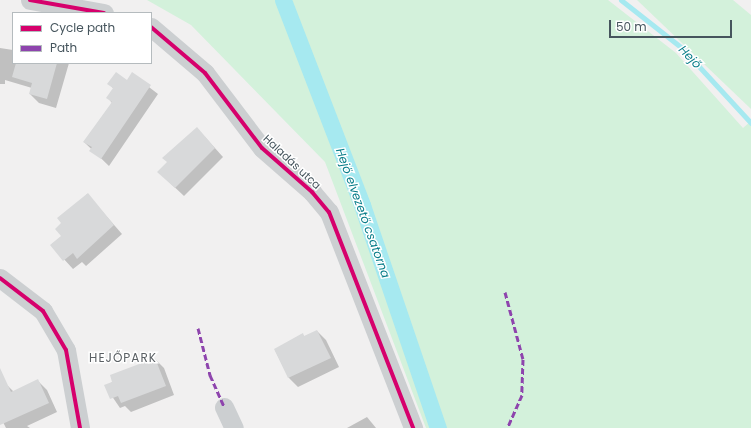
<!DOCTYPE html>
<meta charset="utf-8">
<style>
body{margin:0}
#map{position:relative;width:751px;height:428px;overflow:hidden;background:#f1f0f0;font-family:Poppins,sans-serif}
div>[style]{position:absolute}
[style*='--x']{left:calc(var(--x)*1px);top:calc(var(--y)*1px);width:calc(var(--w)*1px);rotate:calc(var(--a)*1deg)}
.green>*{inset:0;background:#d3f1db}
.shadow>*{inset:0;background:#0003}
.stream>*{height:5px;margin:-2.5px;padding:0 2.5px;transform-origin:2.5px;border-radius:2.5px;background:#a6e9f0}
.canal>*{height:17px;margin:-8.5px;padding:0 8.5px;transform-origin:8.5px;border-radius:8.5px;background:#a6e9f0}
.building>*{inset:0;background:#d8d9da}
.street>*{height:19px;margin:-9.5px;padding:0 9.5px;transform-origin:9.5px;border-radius:9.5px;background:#cccfd1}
.quiet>*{height:3px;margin-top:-1.5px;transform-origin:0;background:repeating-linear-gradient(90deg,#8e44ad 0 6px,transparent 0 9px)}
.cycleway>*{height:4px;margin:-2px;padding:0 2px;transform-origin:2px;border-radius:2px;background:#d6006c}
span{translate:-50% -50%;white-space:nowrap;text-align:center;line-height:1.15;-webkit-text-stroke:3px #fff;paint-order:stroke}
.street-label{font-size:11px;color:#46555d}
.water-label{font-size:12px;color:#087d89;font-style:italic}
.neighbourhood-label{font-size:12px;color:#5b6064;letter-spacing:1px}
.legend{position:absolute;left:12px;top:12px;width:140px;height:52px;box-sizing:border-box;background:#fff;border:1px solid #b5bbbe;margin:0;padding:5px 7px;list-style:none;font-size:12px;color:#46555d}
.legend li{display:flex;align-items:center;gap:8px;height:20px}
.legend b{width:20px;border:1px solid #b5bbbe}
.scale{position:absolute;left:609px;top:20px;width:123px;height:18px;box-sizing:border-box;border:2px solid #46555d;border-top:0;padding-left:5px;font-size:12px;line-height:14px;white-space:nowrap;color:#46555d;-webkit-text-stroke:3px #fff;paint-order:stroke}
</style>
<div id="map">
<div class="green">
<i style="clip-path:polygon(147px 0,608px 0,676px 53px,743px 128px,751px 121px,751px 428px,426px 428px,325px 162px,191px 25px)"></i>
<i style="clip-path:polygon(637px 0,733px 0,751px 15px,751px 109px)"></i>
</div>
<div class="shadow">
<i style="clip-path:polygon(0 48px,13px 50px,13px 63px,69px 63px,56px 108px,39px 103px,30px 94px,32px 88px,5px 80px,5px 84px,0 84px)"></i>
<i style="clip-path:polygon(132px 74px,158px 94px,109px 166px,84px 142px,112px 103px,108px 98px,114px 89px,109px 84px,127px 81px)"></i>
<i style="clip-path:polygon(205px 137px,223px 157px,184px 196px,168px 181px)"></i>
<i style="clip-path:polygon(87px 194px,122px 234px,86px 266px,82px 262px,73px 269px,51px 245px,62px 236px)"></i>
<i style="clip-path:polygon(317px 331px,326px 340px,339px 367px,298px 387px,289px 378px,275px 350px,302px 334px,305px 337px)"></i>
<i style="clip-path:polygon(155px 359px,164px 368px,174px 395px,131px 412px,125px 406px,120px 408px,105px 386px)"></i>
<i style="clip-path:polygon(38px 381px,47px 390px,57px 412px,27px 426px,30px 428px,6px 428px,0 416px,0 389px,8px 386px,14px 392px)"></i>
<i style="clip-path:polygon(367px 417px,376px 428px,347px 428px)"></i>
</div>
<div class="stream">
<i style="--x:621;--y:0;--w:78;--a:38.2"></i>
<i style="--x:682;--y:48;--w:102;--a:47.4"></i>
</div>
<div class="canal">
<i style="--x:283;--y:0;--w:220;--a:68.9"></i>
<i style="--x:362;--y:205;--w:236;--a:71.2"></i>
</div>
<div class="building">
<i style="clip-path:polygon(16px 63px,57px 63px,47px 99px,29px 94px,32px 83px,12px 77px)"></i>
<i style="clip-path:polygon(116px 72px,127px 80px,132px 72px,151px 85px,101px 159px,89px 151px,92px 147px,83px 142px,112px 102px,106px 98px,113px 88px,107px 84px)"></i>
<i style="clip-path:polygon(197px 127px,215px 148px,175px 188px,157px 172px,167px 162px,162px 158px)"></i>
<i style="clip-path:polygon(88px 193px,114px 225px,77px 259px,73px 253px,63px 261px,50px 245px,61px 236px,55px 229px,61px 223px,57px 218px)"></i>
<i style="clip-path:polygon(317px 330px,331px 358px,288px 378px,274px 349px,303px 333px,304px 336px)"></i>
<i style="clip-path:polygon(155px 358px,166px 386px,121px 403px,118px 396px,110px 399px,104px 385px,112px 382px,110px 375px)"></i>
<i style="clip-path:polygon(0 368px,11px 392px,38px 379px,49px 403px,0 425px)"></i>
</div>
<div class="street">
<i style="--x:30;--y:0;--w:75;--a:10"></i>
<i style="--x:151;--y:27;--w:71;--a:40.4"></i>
<i style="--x:205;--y:73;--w:94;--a:52.8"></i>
<i style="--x:262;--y:148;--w:67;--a:41.3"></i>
<i style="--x:312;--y:192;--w:26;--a:50"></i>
<i style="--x:329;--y:212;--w:232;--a:68.7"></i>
<i style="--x:0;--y:278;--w:54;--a:37.5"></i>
<i style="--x:43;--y:311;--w:45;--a:59.5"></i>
<i style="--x:66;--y:350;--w:79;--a:79.8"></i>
<i style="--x:224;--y:407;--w:23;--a:65"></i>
</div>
<div class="quiet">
<i style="--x:505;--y:292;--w:69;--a:75"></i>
<i style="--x:523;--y:359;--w:36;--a:92"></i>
<i style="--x:522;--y:395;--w:36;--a:114"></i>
<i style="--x:198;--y:328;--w:49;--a:75.7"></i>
<i style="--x:210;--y:375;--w:35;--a:66"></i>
</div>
<div class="cycleway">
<i style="--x:30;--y:0;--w:75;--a:10"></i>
<i style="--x:151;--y:27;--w:71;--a:40.4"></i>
<i style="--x:205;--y:73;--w:94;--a:52.8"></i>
<i style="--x:262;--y:148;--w:67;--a:41.3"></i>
<i style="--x:312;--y:192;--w:26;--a:50"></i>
<i style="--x:329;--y:212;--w:232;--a:68.7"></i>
<i style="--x:0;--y:278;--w:54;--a:37.5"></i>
<i style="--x:43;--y:311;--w:45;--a:59.5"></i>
<i style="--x:66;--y:350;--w:79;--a:79.8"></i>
</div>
<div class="street-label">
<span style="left:292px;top:162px;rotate:43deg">Haladás utca</span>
</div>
<div class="water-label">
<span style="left:690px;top:57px;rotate:46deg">Hejő</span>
<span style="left:363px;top:213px;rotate:70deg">Hejő elvezető csatorna</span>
</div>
<div class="neighbourhood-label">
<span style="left:123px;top:358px">HEJŐPARK</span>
</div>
<ul class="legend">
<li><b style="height:5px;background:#d6006c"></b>Cycle path</li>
<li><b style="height:5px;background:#8e44ad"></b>Path</li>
</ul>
<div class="scale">50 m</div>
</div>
